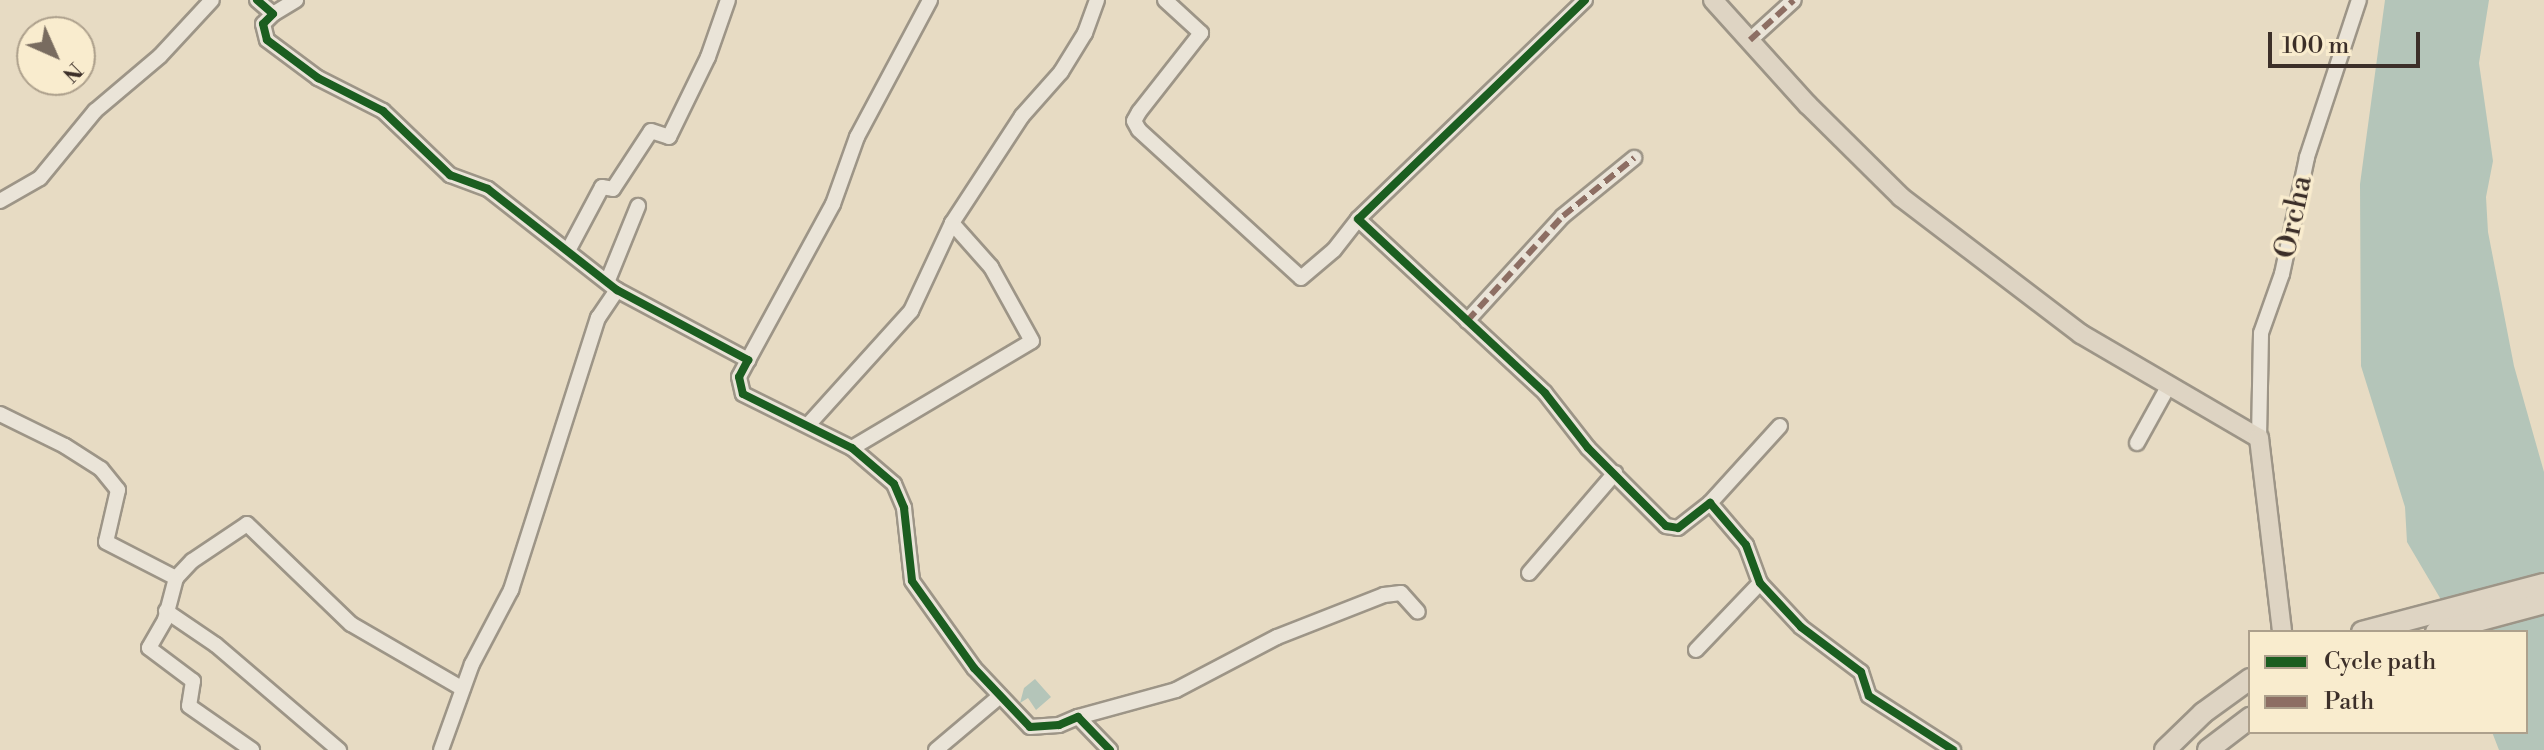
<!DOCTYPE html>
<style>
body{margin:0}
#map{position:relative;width:2544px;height:750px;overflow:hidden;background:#e7dbc3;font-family:"Libre Bodoni",serif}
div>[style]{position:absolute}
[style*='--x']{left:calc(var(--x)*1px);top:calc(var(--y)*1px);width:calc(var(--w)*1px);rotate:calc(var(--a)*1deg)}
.water>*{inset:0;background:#b4c5b9}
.roads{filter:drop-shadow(2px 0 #9d9587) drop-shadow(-2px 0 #9d9587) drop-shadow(0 2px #9d9587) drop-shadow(0 -2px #9d9587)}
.minor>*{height:14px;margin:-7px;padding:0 7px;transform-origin:7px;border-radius:7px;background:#eae4d8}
.major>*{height:18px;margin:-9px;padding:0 9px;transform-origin:9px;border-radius:9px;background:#ded4c3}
.highway>*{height:20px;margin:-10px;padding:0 10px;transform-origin:10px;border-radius:10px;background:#ded4c3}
.quiet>*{height:6px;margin-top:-3px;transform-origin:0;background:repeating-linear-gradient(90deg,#8d6e63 0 12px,transparent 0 18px)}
.cycleway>*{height:8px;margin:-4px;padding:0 4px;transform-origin:4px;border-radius:4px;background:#1b5e20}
span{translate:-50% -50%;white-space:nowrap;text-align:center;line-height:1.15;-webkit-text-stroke:7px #f9ecce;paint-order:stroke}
.street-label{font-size:30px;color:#3c2f29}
.legend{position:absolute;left:2248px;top:630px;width:280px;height:104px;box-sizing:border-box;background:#f9ecce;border:2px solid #ada08c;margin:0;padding:10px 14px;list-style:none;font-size:24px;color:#3c2f29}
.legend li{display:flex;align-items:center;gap:16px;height:40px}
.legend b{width:40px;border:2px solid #ada08c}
.north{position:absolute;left:16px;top:16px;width:80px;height:80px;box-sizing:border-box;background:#f9ecce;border:2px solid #ada08c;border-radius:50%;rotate:135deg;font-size:22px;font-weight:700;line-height:32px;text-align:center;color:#3c2f29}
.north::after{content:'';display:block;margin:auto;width:28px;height:36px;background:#786b5f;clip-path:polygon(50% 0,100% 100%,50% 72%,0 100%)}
.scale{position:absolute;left:2268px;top:32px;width:152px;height:36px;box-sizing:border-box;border:4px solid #3c2f29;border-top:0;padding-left:10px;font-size:24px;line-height:28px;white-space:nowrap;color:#3c2f29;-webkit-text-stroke:6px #f9ecce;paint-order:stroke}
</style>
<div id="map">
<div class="water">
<i style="clip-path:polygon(2385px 0,2489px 0,2479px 63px,2493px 161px,2486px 197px,2488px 232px,2514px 366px,2544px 472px,2544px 750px,2499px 750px,2492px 732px,2526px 732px,2526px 632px,2449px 631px,2440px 598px,2407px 542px,2405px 507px,2361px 366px,2360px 184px)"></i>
<i style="clip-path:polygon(1035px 679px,1051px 697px,1036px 710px,1028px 698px,1020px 703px,1024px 688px)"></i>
</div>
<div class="roads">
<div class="minor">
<i style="--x:257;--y:0;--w:21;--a:41"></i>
<i style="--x:273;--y:14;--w:14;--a:135"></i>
<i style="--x:263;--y:24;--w:16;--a:76"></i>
<i style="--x:267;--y:40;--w:64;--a:36.7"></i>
<i style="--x:318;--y:78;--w:73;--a:26.9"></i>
<i style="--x:383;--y:111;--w:93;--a:43.7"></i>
<i style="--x:450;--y:175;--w:40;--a:20.2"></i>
<i style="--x:488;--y:189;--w:164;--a:38.1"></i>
<i style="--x:617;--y:290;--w:149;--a:28.1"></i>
<i style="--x:748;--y:360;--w:19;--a:118"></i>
<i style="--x:739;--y:377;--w:17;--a:77"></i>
<i style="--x:743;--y:394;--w:122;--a:26.4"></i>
<i style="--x:852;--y:448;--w:55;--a:40.6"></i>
<i style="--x:894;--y:484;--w:26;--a:67"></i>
<i style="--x:904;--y:508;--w:73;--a:83.7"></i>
<i style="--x:912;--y:581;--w:107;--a:54.5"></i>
<i style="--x:974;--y:668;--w:81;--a:46.5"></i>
<i style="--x:1030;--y:727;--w:29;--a:-4"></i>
<i style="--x:1059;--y:725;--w:21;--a:-23"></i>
<i style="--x:1078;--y:717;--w:46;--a:45.9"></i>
<i style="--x:1165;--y:0;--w:49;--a:42.5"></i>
<i style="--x:1201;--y:33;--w:100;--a:128.1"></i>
<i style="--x:1139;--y:112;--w:10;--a:119"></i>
<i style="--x:1134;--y:121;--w:10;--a:61"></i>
<i style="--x:1139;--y:130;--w:219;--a:42.4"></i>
<i style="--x:1301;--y:278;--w:43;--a:-40.3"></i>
<i style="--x:1334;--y:250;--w:39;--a:-52"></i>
<i style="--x:1585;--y:0;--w:315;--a:136"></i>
<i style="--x:1358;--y:219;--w:255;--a:42.9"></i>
<i style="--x:1545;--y:393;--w:70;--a:52"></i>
<i style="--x:1588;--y:448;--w:110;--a:45"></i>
<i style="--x:1666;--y:526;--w:12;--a:9"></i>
<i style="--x:1678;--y:528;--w:41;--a:-38"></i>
<i style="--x:1710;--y:503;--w:55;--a:49.4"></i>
<i style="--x:1746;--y:545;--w:40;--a:69.8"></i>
<i style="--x:1760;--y:583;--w:60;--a:47"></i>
<i style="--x:1801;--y:627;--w:75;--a:36.9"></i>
<i style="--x:1861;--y:672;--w:25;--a:72"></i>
<i style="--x:1869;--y:696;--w:100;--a:32.7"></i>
<i style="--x:273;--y:14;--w:27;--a:-31"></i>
<i style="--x:1750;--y:40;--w:59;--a:-42.3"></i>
<i style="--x:0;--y:201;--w:46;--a:-29.9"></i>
<i style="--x:40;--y:178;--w:87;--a:-50.6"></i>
<i style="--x:95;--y:111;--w:85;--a:-40.2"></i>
<i style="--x:160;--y:56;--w:76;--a:-47.1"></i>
<i style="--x:569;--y:249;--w:70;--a:-62"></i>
<i style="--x:602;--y:187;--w:11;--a:10"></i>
<i style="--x:613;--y:189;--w:69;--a:-56.8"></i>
<i style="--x:651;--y:131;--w:19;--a:18"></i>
<i style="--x:669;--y:137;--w:89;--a:-64"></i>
<i style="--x:708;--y:57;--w:60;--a:-70.7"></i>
<i style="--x:608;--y:280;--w:80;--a:-67.9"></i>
<i style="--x:1467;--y:321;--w:142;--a:-47.6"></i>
<i style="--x:1563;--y:216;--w:92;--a:-39.2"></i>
<i style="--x:748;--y:360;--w:178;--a:-61.4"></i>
<i style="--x:833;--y:204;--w:71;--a:-70.3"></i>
<i style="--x:857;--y:137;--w:155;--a:-61.9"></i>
<i style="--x:0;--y:414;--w:72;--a:26.2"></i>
<i style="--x:65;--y:446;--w:43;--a:32.6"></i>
<i style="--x:101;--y:469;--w:27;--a:51"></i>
<i style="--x:118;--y:490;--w:53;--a:103"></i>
<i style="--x:106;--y:542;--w:79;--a:27.2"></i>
<i style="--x:176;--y:578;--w:43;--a:104.7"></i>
<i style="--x:165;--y:620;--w:32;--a:120"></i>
<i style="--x:149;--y:648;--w:55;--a:36.9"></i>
<i style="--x:193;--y:681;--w:25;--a:99"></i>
<i style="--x:189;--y:706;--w:77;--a:34.9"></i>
<i style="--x:808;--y:425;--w:154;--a:-47.9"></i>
<i style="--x:911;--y:311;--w:97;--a:-65"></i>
<i style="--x:952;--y:223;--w:128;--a:-56.8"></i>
<i style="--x:1022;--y:116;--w:59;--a:-48.4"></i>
<i style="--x:1061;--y:72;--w:46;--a:-58.4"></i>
<i style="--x:1085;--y:33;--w:35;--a:-70"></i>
<i style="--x:2259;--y:438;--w:105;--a:-88.9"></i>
<i style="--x:2261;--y:333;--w:63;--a:-70.4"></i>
<i style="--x:2282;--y:274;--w:120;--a:-77.9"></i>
<i style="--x:2307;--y:157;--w:165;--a:-71.7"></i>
<i style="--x:2137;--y:443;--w:66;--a:-61.1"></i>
<i style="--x:852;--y:448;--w:209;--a:-30.7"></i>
<i style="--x:1032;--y:341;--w:85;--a:-119"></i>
<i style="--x:991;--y:267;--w:59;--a:-131.6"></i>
<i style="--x:1710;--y:503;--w:104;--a:-47.7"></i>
<i style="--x:1529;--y:573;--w:132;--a:-49.3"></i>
<i style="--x:176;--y:578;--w:23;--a:-47"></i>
<i style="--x:192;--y:561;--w:66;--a:-33.9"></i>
<i style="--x:247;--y:524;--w:144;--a:43.9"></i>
<i style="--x:351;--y:624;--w:129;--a:30.1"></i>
<i style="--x:166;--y:611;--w:60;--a:34.2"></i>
<i style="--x:216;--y:645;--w:162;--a:40.5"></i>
<i style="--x:1696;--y:650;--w:93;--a:-46.3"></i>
<i style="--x:1078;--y:717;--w:102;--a:-15.4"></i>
<i style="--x:1176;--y:690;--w:114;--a:-27.7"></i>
<i style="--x:1277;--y:637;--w:115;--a:-21.4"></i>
<i style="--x:1384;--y:595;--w:17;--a:-7"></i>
<i style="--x:1401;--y:593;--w:25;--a:48"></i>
<i style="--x:441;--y:750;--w:91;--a:-70.2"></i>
<i style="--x:472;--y:664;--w:84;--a:-62.2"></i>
<i style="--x:511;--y:590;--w:286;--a:-72.3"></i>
<i style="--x:598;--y:318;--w:34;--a:-56"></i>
<i style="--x:936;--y:750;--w:82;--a:-40.1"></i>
</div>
<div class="major">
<i style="--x:1713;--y:0;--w:142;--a:47.9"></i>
<i style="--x:1808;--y:105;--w:131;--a:44.7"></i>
<i style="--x:1901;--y:197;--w:226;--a:37.3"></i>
<i style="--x:2081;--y:334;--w:206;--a:30.3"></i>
<i style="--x:2259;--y:438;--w:195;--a:83.2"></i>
</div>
<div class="highway">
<i style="--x:2362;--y:632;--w:188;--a:-14.8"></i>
<i style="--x:2436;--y:632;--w:112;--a:-15"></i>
<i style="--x:2165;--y:750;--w:53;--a:-44.2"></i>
<i style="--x:2203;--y:713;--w:58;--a:-35.9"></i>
<i style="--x:2208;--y:750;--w:53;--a:-37.3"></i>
</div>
</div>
<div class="quiet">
<i style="--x:1750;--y:40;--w:59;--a:-42.3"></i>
<i style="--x:1467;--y:321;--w:142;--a:-47.6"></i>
<i style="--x:1563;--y:216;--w:92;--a:-39.2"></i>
</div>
<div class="cycleway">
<i style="--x:257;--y:0;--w:21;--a:41"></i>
<i style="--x:273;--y:14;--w:14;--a:135"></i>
<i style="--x:263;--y:24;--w:16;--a:76"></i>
<i style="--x:267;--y:40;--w:64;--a:36.7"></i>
<i style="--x:318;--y:78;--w:73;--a:26.9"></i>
<i style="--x:383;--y:111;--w:93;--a:43.7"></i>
<i style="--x:450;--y:175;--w:40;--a:20.2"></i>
<i style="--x:488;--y:189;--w:164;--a:38.1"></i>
<i style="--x:617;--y:290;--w:149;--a:28.1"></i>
<i style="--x:748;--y:360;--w:19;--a:118"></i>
<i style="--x:739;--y:377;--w:17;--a:77"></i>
<i style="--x:743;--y:394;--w:122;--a:26.4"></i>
<i style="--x:852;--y:448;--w:55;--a:40.6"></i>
<i style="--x:894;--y:484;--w:26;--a:67"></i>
<i style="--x:904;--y:508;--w:73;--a:83.7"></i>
<i style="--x:912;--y:581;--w:107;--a:54.5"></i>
<i style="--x:974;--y:668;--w:81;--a:46.5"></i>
<i style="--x:1030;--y:727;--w:29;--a:-4"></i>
<i style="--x:1059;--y:725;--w:21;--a:-23"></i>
<i style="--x:1078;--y:717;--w:46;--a:45.9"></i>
<i style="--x:1585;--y:0;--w:315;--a:136"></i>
<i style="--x:1358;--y:219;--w:255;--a:42.9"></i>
<i style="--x:1545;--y:393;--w:70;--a:52"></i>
<i style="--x:1588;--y:448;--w:110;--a:45"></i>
<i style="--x:1666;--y:526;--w:12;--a:9"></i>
<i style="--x:1678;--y:528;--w:41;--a:-38"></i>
<i style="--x:1710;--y:503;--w:55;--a:49.4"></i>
<i style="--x:1746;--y:545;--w:40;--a:69.8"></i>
<i style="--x:1760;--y:583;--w:60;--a:47"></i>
<i style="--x:1801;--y:627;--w:75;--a:36.9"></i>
<i style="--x:1861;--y:672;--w:25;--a:72"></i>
<i style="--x:1869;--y:696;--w:100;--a:32.7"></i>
</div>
<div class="street-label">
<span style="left:2294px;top:217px;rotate:-78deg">Orcha</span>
</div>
<ul class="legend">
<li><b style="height:10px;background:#1b5e20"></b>Cycle path</li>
<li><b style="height:10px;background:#8d6e63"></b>Path</li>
</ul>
<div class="north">N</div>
<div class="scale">100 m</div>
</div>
